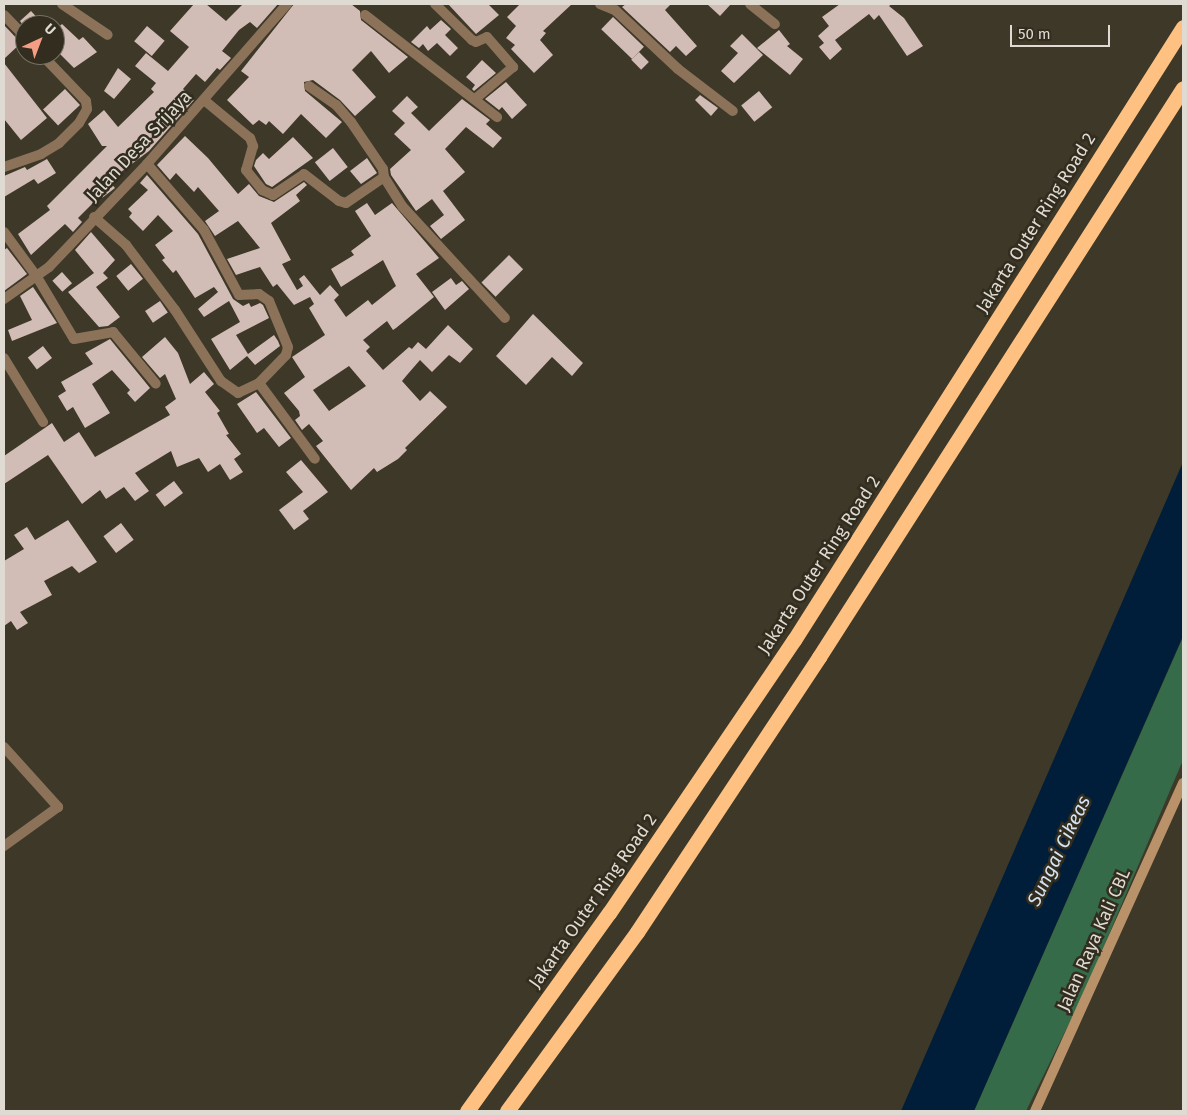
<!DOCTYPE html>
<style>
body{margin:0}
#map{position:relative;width:1187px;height:1115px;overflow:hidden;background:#3d3828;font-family:"Fira Sans",sans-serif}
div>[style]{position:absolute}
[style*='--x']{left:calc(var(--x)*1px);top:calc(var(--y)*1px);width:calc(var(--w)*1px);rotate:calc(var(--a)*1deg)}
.green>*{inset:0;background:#356b48}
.water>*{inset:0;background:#001e39}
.building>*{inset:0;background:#d2bcb6;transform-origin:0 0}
.street>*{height:10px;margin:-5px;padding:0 5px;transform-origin:5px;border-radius:5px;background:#8b7259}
.secondary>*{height:10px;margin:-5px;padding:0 5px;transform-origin:5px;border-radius:5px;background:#ba926a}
.highway>*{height:15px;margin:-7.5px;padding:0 7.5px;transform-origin:7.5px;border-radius:7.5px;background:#fec181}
span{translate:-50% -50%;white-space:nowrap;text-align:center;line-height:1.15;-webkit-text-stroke:5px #322d1e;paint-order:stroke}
.street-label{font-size:18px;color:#dfdbd2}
.water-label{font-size:19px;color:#d5e4f4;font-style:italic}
.frame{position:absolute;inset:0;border:5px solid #dfdbd2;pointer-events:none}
.north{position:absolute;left:15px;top:15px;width:50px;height:50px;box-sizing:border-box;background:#322d1e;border:1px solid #777366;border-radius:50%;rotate:43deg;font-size:14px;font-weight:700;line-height:20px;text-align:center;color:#dfdbd2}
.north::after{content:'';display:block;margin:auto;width:18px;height:22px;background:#f49e86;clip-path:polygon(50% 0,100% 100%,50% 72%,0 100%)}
.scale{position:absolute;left:1010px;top:25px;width:100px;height:22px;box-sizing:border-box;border:2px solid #dfdbd2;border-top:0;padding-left:6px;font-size:15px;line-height:18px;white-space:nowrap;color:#dfdbd2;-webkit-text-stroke:4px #322d1e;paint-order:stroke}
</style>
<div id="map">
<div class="green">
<i style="clip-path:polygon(1183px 637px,1183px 760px,1084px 993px,1026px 1111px,974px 1111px)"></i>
</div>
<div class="water">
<i style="clip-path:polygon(1183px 462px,1183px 636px,974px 1111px,901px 1111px)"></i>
</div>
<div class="building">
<i style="clip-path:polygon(194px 4px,206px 4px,226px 21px,243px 4px,278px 4px,257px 28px,250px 22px,239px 30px,222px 51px,231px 58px,220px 70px,217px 68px,205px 82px,196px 74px,183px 89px,194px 100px,149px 151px,109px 181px,115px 188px,102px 198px,100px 196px,78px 218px,82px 222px,73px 232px,65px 224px,31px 255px,18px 234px,50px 210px,47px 206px,107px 146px,102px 146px,88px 124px,104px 110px,118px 127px,154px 92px,151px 89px,156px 83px,135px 66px,146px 53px,168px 71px,189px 47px,170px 31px)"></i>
<i style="clip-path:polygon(294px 4px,351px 4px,360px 11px,361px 20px,408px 57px,389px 73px,371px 51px,352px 70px,376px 97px,355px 116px,340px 100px,313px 80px,304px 82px,305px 91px,342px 122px,326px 138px,301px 114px,283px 134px,269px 121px,266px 125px,259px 120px,253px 125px,227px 100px,249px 77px,241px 71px)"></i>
<i style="clip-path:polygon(448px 4px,488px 4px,499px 15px,476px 34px)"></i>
<i style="clip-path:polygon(520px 4px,572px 4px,543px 31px,546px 33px,540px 40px,553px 55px,534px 73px,511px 49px,515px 45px,506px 38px,516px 26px,507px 17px)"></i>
<i style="clip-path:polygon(626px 4px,671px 4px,665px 10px,697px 46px,686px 56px,676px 46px,670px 52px,622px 7px)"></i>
<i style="clip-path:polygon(707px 4px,731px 4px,720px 16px)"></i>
<i style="clip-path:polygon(840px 4px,892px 4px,889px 6px,904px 18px,923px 46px,907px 56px,879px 15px,874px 20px,869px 14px,835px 40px,842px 49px,830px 60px,819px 47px,824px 43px,818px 36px,829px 26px,822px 17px)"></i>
<i style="clip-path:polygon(31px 11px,44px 25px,23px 25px,20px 21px)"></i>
<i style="left:613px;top:17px;width:43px;height:17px;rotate:44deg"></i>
<i style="clip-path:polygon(441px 20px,451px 29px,445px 35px,458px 48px,450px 56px,437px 43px,428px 51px,423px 44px,419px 48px,411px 42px,427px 26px,430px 30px)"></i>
<i style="clip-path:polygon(62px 24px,79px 40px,83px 37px,97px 52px,74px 68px,55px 49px,55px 30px)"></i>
<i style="clip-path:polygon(4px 25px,21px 43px,4px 59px)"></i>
<i style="left:147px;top:26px;width:23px;height:20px;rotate:40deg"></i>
<i style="clip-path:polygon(779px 30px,790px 44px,787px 46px,803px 59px,790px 75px,757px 48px)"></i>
<i style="clip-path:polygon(742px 34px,763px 55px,734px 83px,721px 71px,738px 53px,730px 46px)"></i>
<i style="left:639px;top:52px;width:14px;height:11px;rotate:45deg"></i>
<i style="clip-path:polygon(482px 60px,496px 73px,474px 91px,472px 89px,475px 85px,466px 77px)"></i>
<i style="clip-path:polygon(4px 63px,47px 118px,21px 140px,4px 119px)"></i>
<i style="clip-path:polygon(118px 68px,131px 79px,114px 99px,104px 91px)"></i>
<i style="clip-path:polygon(506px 82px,527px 105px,512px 119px,502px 107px,499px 110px,485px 99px)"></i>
<i style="left:65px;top:89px;width:22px;height:30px;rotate:47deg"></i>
<i style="left:759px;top:91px;width:21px;height:23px;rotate:51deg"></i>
<i style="clip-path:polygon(700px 95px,718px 108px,711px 116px,695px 100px)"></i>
<i style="clip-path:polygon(407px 96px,418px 107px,411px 113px,429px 131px,462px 99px,490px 120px,486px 124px,502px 138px,493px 148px,466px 127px,445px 149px,465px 172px,443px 191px,465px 220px,441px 239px,430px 226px,444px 215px,432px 199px,416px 211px,391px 175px,390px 169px,411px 150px,394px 134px,405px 123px,392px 111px)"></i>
<i style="clip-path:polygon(evenodd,185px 136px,208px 158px,238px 194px,249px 184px,259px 196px,274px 202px,304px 182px,307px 185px,296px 195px,300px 201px,271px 223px,291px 260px,282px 264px,297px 290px,303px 286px,299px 279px,304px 275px,320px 295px,330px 285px,339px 295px,334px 300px,346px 317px,368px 300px,372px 305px,396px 286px,383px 260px,341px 287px,331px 269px,354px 255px,351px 251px,371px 236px,355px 211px,367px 203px,375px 215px,392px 203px,439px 258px,416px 274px,434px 297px,396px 328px,393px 330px,387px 321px,363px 340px,370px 347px,366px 351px,383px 370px,409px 347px,412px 349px,418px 342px,426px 349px,448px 325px,473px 349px,460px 363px,449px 355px,432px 372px,420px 360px,407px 375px,402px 381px,420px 401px,430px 391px,447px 407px,405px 448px,407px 450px,398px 459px,377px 472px,374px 468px,351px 490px,316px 446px,323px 441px,309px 424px,302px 430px,295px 420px,300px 416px,299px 411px,284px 393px,305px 377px,292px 357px,325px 335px,309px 308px,314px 304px,310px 297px,294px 305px,277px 284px,273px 287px,260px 267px,236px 275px,227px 259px,260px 248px,238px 221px,215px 236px,205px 221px,219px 211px,198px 187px,194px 192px,176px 173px,170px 180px,157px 165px,185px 136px,349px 366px,366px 386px,329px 411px,313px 390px,349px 366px)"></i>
<i style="clip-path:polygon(293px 137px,313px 158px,272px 187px,266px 184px,254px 166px,256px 160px,263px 153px,269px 159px)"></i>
<i style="left:333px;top:148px;width:24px;height:23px;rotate:52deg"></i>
<i style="clip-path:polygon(367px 158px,377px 173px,361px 184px,350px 171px)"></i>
<i style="clip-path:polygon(47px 159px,56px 173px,38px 184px,34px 179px,4px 197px,4px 176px,25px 167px,27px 170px)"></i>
<i style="clip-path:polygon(147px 175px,198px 234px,233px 299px,243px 306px,249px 303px,251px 307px,260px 303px,263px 305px,269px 318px,236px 335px,248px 354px,274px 335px,278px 341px,280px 346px,255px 365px,247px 356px,230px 370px,211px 339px,240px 322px,229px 301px,204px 317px,198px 309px,218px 292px,214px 287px,195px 298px,176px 270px,173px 273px,162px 260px,165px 258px,155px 245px,173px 231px,158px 215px,143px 231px,129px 217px,132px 213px,128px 209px,148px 190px,140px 183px)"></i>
<i style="clip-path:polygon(91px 232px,115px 260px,103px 273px,108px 278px,96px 287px,120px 317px,108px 326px,99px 327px,68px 292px,94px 273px,75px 250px)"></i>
<i style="clip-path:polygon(7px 248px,27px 274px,4px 291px,4px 250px)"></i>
<i style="left:509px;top:255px;width:20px;height:39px;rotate:45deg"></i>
<i style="left:131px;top:264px;width:19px;height:19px;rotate:51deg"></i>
<i style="left:62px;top:272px;width:15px;height:13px;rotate:48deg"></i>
<i style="clip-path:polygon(451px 278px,456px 285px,462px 281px,469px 289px,445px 310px,432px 292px)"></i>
<i style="clip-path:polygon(33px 287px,57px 323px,12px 341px,8px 330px,32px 320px,20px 296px)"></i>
<i style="left:160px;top:301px;width:14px;height:18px;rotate:56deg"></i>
<i style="clip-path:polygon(533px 314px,583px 363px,572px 376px,552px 357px,526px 385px,496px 356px)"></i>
<i style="clip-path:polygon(165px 337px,178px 353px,190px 384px,204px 372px,214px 384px,205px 392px,220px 411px,217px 413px,229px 434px,226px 435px,241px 454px,234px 459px,243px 472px,230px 480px,220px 464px,208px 472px,199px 458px,177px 467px,171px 451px,135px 473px,149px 491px,135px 501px,124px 487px,106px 499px,100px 490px,82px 504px,48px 455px,4px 484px,4px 456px,52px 423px,64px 442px,79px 432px,95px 457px,170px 415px,165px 407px,176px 399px,165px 374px,160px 378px,142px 357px)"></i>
<i style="clip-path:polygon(110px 339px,150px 388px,135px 402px,127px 393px,130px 390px,112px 370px,92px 384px,110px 413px,85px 428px,73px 407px,67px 411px,58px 396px,66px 391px,61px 382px,93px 364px,85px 353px)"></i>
<i style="left:43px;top:346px;width:15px;height:19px;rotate:53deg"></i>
<i style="clip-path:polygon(256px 392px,291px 438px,279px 447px,264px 428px,257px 433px,237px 404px)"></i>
<i style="clip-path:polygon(301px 460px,328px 492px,303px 511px,309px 519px,294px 530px,279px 510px,303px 492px,286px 472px)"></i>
<i style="left:174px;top:481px;width:15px;height:23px;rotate:53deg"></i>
<i style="clip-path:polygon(68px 520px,97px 562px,79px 573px,72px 566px,44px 581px,52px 595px,20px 612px,28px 623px,17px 630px,11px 621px,4px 626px,4px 561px,24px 549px,14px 535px,27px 527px,35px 540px)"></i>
<i style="left:121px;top:523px;width:21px;height:22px;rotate:53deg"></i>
</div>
<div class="street">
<i style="--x:62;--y:4;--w:55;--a:34"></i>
<i style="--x:435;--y:4;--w:52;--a:44.2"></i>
<i style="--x:472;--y:40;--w:4;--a:27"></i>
<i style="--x:476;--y:42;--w:12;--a:-24"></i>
<i style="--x:487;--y:37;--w:40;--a:49"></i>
<i style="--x:513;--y:67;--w:50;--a:139.9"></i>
<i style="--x:600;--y:4;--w:16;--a:22"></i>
<i style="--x:615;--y:10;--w:86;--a:43.1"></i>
<i style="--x:678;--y:69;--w:69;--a:37.4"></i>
<i style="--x:750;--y:4;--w:32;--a:39"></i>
<i style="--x:4;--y:15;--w:30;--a:46"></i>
<i style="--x:365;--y:15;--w:167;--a:37.7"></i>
<i style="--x:204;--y:100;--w:60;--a:39.6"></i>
<i style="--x:250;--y:138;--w:9;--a:69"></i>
<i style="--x:253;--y:146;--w:25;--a:106"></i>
<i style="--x:246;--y:170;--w:26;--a:51"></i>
<i style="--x:262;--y:190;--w:12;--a:24"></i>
<i style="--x:273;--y:195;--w:37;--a:-34"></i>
<i style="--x:304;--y:174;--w:44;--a:37.6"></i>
<i style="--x:339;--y:201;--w:7;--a:16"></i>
<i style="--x:346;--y:203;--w:46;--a:-34.4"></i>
<i style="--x:384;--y:177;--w:8;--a:-97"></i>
<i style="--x:383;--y:169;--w:57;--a:-124.2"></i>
<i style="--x:351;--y:122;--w:23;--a:-131"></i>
<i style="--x:336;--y:105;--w:33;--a:-145"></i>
<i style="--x:4;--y:167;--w:39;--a:-19"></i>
<i style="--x:41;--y:154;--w:21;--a:-31"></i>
<i style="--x:59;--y:143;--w:28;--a:-45"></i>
<i style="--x:79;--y:123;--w:16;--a:-60"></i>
<i style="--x:87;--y:109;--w:8;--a:-97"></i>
<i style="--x:86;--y:101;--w:64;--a:-133.7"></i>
<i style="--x:384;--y:177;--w:34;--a:58"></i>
<i style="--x:402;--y:206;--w:152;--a:47.4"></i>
<i style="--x:94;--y:217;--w:43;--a:41.2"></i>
<i style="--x:126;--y:245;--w:81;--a:53"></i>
<i style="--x:175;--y:310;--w:85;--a:57.1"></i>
<i style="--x:221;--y:381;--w:21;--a:35"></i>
<i style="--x:238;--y:393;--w:23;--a:-25"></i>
<i style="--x:259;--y:383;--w:39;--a:-46"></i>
<i style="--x:286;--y:355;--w:8;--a:-76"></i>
<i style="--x:288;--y:347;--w:50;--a:-112.4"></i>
<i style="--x:269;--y:301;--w:12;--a:-145"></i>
<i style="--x:259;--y:294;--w:20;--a:177"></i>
<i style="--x:239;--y:295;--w:74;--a:-118.3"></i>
<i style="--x:204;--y:230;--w:87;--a:-130.8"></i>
<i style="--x:4;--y:232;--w:56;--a:53.7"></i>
<i style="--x:37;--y:277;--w:72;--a:59.2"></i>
<i style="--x:74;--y:339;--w:40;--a:-10"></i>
<i style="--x:113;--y:332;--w:67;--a:50.4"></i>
<i style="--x:4;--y:299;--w:55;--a:-35.4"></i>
<i style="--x:49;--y:267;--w:142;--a:-46.4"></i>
<i style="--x:147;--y:164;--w:213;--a:-48.8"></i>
<i style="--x:4;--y:358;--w:75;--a:58.6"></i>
<i style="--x:259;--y:383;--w:94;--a:53.6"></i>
<i style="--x:4;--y:747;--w:81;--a:48"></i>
<i style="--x:58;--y:807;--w:67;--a:144.2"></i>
</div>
<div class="secondary">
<i style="--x:1035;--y:1111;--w:360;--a:-65.7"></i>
</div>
<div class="highway">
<i style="--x:467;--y:1111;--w:244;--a:-54.4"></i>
<i style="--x:609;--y:913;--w:330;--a:-55.9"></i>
<i style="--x:794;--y:640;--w:726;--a:-57.6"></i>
<i style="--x:507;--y:1111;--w:221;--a:-54"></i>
<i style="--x:637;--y:932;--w:330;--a:-56.5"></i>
<i style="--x:819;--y:657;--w:675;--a:-57.39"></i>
</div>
<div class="street-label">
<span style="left:139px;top:146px;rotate:-47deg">Jalan Desa Srijaya</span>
<span style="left:1036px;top:223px;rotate:-58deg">Jakarta Outer Ring Road 2</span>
<span style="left:819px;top:565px;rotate:-57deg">Jakarta Outer Ring Road 2</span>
<span style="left:593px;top:901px;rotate:-55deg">Jakarta Outer Ring Road 2</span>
<span style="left:1094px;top:940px;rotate:-66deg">Jalan Raya Kali CBL</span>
</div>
<div class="water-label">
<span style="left:1059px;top:851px;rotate:-64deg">Sungai Cikeas</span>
</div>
<div class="frame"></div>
<div class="north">U</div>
<div class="scale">50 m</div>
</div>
